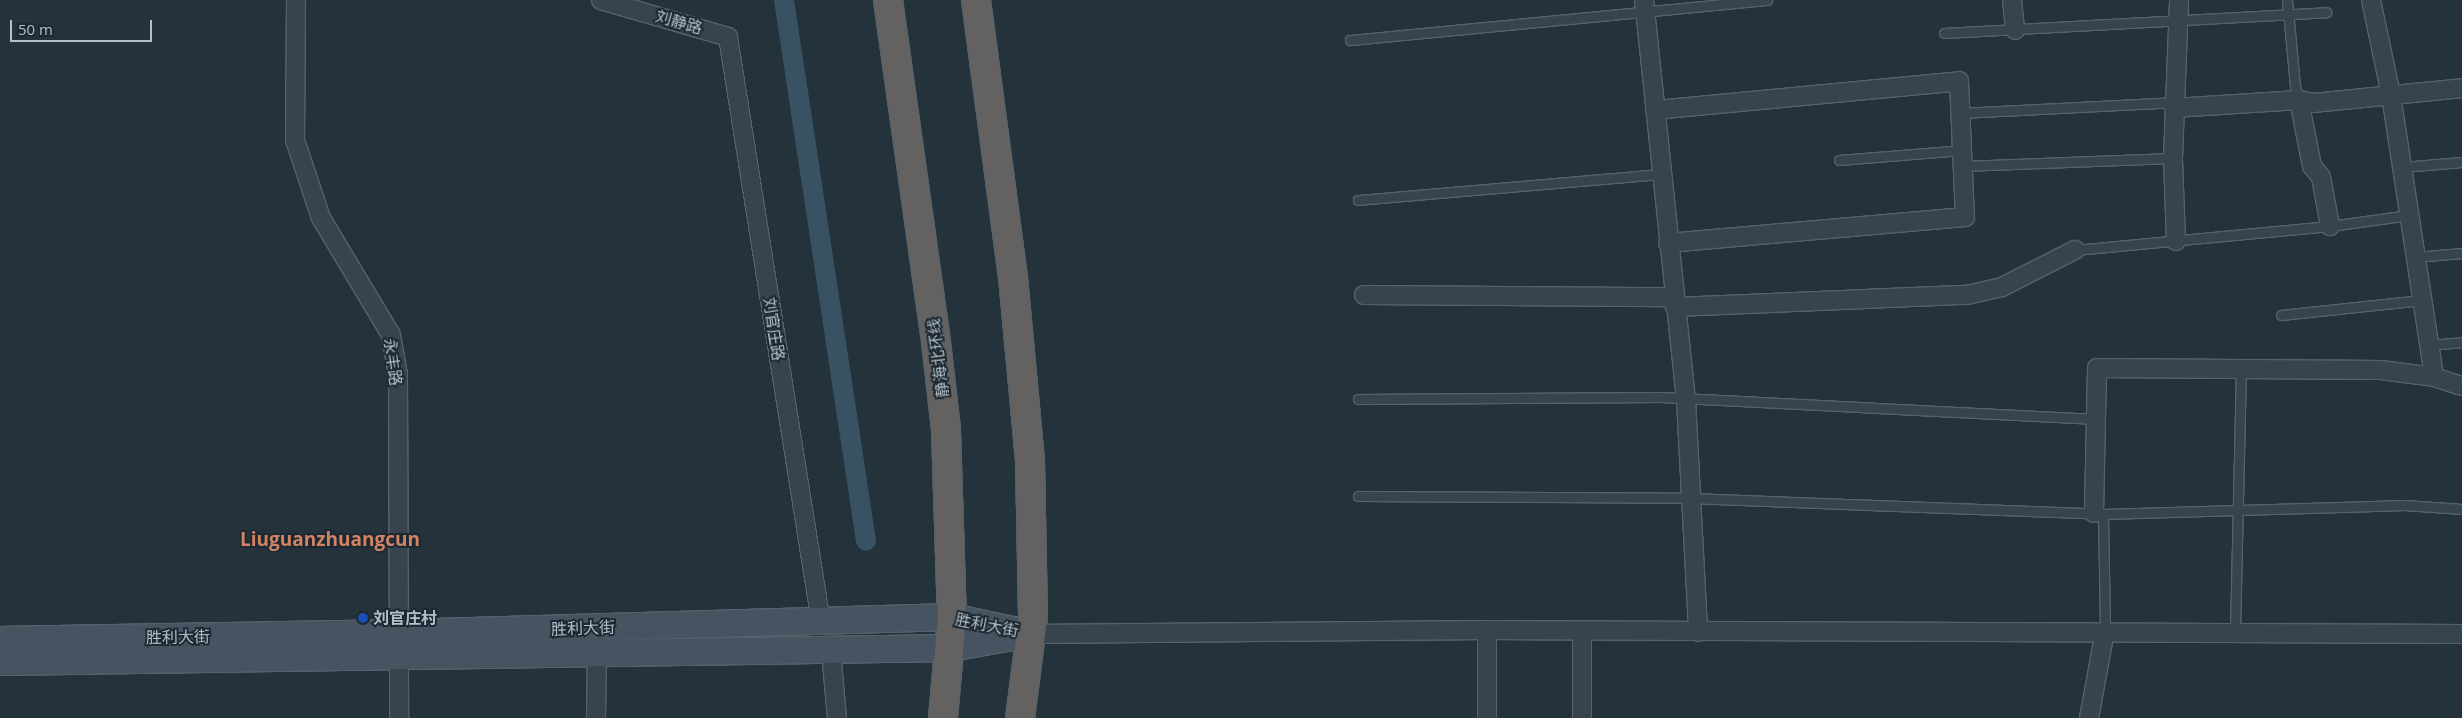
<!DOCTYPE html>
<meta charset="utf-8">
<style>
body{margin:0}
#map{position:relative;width:2462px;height:718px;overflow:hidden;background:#24323c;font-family:"Open Sans","Noto Sans SC",sans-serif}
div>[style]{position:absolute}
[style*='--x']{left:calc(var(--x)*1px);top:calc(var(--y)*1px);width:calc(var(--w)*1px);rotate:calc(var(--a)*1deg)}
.canal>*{height:20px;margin:-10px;padding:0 10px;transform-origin:10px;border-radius:10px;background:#385163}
.roads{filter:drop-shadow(1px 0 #56626b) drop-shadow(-1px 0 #56626b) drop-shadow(0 1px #56626b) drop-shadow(0 -1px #56626b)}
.service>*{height:9px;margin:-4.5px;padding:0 4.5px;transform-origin:4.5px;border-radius:4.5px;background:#38444d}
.minor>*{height:18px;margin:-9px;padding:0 9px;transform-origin:9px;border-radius:9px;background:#38444d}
.secondary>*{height:26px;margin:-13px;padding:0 13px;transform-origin:13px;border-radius:13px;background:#465360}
.trunk>*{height:28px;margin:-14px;padding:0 14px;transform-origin:14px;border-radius:14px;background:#646261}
.dots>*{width:14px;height:14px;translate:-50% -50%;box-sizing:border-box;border:2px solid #1d2932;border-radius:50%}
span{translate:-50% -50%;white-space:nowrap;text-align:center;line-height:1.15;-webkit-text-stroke:4px #1d2932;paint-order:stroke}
.street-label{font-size:16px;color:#b4bfc8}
.poi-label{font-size:16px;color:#b4bfc8;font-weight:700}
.left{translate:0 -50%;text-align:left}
.quarter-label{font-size:19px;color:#d28364;font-weight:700}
.scale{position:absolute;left:10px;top:20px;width:142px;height:22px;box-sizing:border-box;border:2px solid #b4bfc8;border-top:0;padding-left:6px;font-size:15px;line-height:18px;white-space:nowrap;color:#b4bfc8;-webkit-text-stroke:4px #1d2932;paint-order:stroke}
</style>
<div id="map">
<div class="canal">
<i style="--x:784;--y:0;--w:547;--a:81.38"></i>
</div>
<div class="roads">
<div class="service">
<i style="--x:2287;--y:0;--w:86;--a:84.7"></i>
<i style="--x:2295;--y:86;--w:15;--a:74"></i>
<i style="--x:1944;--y:33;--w:383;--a:-3.1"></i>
<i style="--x:1350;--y:40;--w:419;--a:-5.5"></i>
<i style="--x:1960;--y:113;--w:214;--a:-2.9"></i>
<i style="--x:1839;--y:160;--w:123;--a:-4.6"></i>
<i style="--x:1962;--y:166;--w:211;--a:-2.2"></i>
<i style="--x:2402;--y:167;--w:60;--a:-4.8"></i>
<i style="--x:1358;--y:200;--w:305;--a:-4.9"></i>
<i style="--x:2075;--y:250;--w:256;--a:-5.4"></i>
<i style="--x:2330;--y:226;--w:80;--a:-7.9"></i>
<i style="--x:2415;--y:257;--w:47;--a:-4.9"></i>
<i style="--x:2281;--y:315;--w:142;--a:-6.1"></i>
<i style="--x:2429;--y:345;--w:33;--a:-5"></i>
<i style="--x:1358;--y:399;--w:303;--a:-0.4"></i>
<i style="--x:1661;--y:397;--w:436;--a:2.9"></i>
<i style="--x:1358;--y:496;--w:332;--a:0.3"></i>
<i style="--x:1690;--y:498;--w:413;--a:2.2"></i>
<i style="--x:2103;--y:514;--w:301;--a:-1.7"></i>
<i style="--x:2404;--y:505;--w:58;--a:3.9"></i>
<i style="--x:2103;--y:514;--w:117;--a:89"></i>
<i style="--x:2235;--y:632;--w:263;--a:-88.7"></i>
</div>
<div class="minor">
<i style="--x:296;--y:0;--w:140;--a:90.4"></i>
<i style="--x:295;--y:140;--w:82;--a:71.6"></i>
<i style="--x:321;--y:218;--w:136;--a:59.1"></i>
<i style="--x:391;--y:335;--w:41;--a:80.1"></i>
<i style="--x:398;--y:375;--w:343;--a:89.8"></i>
<i style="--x:601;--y:0;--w:132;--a:16.2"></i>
<i style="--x:728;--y:37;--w:592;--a:80.97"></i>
<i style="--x:1644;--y:0;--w:402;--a:84"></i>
<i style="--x:1686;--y:400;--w:232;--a:87"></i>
<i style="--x:2012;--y:0;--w:30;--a:84"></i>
<i style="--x:2371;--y:0;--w:97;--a:78.1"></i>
<i style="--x:2391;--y:95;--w:285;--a:81.3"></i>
<i style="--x:2299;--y:100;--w:67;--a:78.9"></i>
<i style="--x:2312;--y:166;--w:14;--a:51"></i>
<i style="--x:2321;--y:177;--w:50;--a:79.6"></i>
<i style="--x:2174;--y:108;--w:125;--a:-3.7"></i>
<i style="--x:2299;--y:100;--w:14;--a:12"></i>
<i style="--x:2313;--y:103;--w:150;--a:-5.7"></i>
<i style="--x:1655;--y:110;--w:305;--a:-5.4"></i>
<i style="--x:1959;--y:81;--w:136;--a:87.5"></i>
<i style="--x:1965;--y:217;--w:298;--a:175"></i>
<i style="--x:2176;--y:241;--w:83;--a:-92.1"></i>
<i style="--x:2173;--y:158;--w:158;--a:-87.8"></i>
<i style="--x:1364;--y:295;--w:310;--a:0.4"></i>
<i style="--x:1675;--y:307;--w:292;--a:-2.4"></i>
<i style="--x:1967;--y:295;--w:36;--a:-13"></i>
<i style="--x:2002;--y:287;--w:82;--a:-26.9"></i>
<i style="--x:2094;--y:513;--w:145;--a:-88.8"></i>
<i style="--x:2097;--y:368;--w:284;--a:0.4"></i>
<i style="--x:2381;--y:370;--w:53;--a:7.5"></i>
<i style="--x:2434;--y:377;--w:29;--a:18"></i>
<i style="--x:1487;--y:630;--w:88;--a:90"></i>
<i style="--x:1031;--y:634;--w:456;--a:-0.5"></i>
<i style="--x:1487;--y:630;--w:975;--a:0.24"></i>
<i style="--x:831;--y:651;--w:67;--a:84.9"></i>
<i style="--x:596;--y:718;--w:75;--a:-89.2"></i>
<i style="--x:1582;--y:718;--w:85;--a:-90"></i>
<i style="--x:2089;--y:718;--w:88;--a:-79.6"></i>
</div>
<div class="secondary">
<i style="--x:0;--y:640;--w:399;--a:-1"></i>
<i style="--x:399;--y:633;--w:553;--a:-1.66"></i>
<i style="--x:952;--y:617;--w:81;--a:12.1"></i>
<i style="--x:0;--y:662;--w:951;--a:-0.84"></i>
<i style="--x:951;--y:648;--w:68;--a:-10.2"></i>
</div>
<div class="trunk">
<i style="--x:888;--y:0;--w:336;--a:82"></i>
<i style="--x:935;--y:333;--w:98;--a:83.5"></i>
<i style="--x:946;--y:430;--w:187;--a:88.2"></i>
<i style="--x:952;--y:617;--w:101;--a:95.1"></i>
<i style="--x:976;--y:0;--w:279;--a:82.4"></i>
<i style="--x:1013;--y:277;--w:184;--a:84.7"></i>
<i style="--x:1030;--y:460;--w:157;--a:88.9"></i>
<i style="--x:1033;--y:617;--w:102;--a:97.3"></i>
</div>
</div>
<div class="dots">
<i style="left:363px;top:618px;background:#1a4fb4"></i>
</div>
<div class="street-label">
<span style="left:679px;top:22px;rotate:16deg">刘静路</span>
<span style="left:774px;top:329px;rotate:81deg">刘官庄路</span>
<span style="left:938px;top:358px;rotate:-97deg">静海北环线</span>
<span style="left:393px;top:362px;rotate:82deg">永丰路</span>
<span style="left:987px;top:625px;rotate:11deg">胜利大街</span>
<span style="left:583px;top:628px;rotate:-2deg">胜利大街</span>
<span style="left:178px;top:637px;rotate:-1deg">胜利大街</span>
</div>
<div class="poi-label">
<span class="left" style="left:373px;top:618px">刘官庄村</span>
</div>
<div class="quarter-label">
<span style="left:330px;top:540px">Liuguanzhuangcun</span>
</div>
<div class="scale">50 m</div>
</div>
